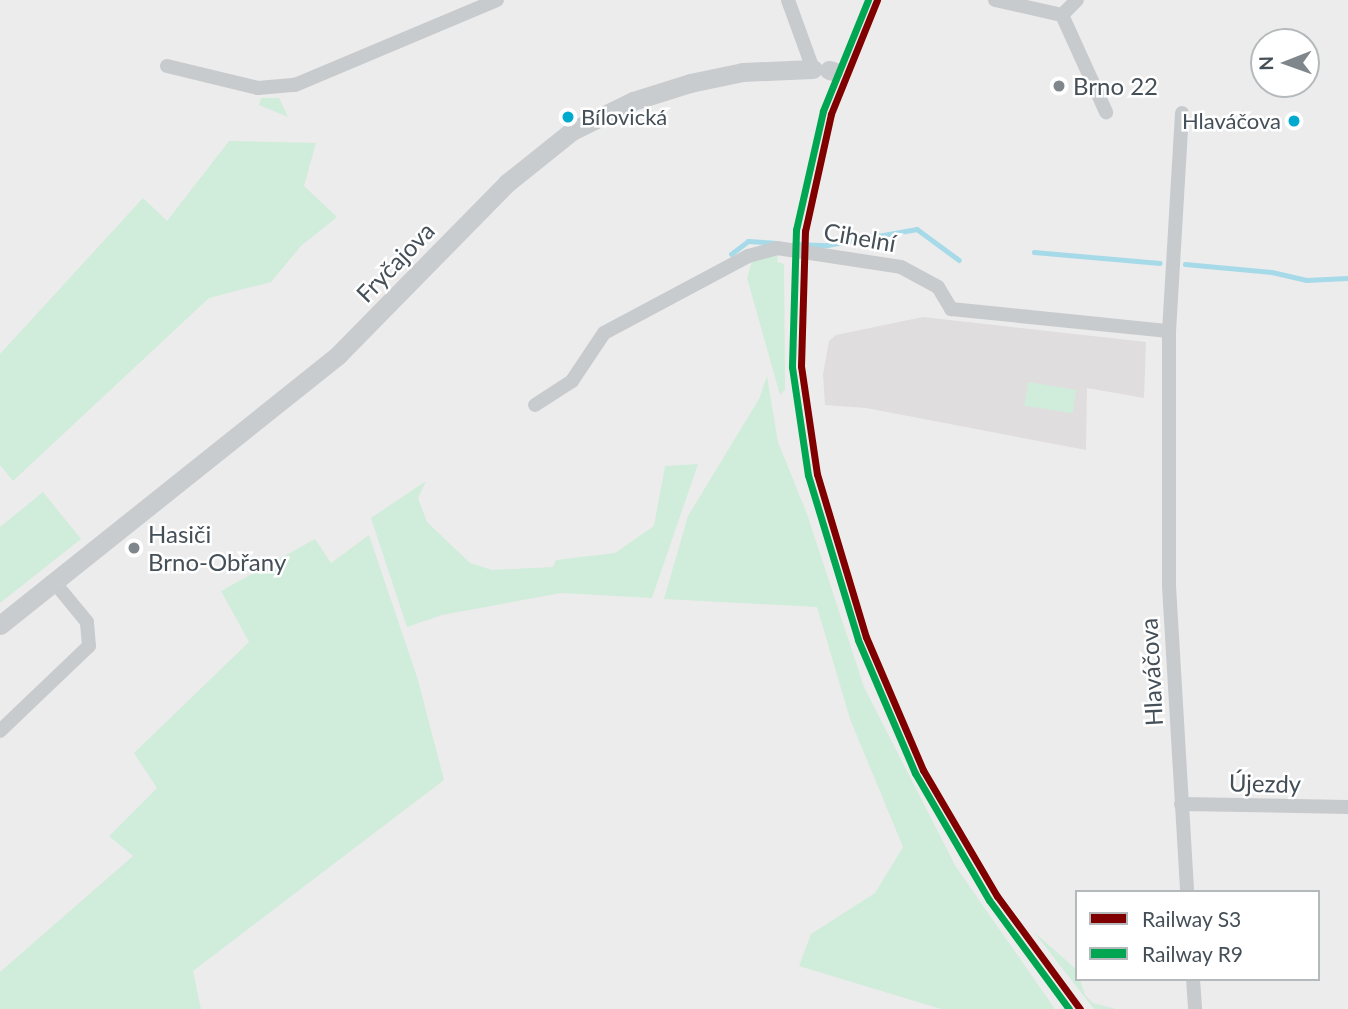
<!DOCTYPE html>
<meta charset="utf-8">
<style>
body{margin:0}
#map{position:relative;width:1348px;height:1009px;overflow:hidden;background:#edecec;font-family:Lato,sans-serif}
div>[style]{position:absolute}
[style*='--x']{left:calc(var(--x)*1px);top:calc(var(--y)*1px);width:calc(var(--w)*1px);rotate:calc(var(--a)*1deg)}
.education>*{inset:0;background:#dfddde}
.green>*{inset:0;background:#d0ecdb;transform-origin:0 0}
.stream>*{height:4.5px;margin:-2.25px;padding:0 2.25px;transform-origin:2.25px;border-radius:2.25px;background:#a6dae9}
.minor>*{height:14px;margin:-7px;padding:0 7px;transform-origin:7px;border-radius:7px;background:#c8cbcd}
.secondary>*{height:19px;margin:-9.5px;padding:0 9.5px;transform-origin:9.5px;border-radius:9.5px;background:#c9cccf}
.rail-1>*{height:7px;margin:-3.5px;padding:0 3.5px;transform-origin:3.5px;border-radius:3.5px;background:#800000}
.rail-2>*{height:7px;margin:-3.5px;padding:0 3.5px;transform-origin:3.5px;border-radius:3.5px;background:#00a651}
.dots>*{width:19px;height:19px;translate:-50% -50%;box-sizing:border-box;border:4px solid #fff;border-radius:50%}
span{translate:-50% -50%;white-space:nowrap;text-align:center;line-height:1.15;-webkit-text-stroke:5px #fff;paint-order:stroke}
.bus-label{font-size:22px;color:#444f58}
.left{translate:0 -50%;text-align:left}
.right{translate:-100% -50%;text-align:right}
.poi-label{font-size:24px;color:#444f58}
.street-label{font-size:24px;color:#444f58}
.legend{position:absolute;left:1075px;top:890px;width:245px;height:91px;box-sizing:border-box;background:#fff;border:2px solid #b4b9bc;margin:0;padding:9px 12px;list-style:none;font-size:21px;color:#444f58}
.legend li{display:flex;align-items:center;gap:14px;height:35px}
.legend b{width:35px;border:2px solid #b4b9bc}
.north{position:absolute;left:1250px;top:28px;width:70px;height:70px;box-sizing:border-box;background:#fff;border:2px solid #b4b9bc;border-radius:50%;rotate:269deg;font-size:19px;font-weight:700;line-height:28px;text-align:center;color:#444f58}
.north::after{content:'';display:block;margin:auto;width:24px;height:32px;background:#7f868c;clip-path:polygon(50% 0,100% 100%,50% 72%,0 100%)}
</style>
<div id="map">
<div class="education">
<i style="clip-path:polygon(923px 317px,1146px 342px,1144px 398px,1087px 388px,1086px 450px,866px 408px,825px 405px,823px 374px,829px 341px,836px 335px)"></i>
</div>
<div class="green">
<i style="clip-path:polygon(261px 98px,279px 98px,288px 117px,259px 105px)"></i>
<i style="clip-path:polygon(229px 141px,316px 143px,304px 186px,337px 217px,301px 246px,271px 282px,209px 298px,13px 481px,0 465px,0 354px,143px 198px,167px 221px)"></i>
<i style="clip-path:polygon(778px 252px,777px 262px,784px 264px,785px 389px,780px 395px,747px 278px,752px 261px)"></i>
<i style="clip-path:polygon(767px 376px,778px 442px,807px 514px,864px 687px,956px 867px,1055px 1009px,941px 1009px,799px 966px,811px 934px,875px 893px,903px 847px,850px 719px,817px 607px,664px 599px,688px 516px,759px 399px)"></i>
<i style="left:1028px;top:382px;width:49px;height:24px;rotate:9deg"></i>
<i style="clip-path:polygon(698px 464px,652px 598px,561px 593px,442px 615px,407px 627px,371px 518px,426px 481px,418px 498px,427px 522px,470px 563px,492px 570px,553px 567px,556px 560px,615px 553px,654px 526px,665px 466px)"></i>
<i style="clip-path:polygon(43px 492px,81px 539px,0 603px,0 527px)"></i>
<i style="clip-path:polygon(369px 535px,418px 680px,444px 780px,193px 971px,201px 1009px,0 1009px,0 972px,133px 856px,109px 836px,157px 788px,134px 753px,249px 642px,221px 591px,315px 539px,331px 563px)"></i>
<i style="clip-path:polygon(1034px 932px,1077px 970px,1085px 995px,1093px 1003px,1116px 1009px,1094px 1009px)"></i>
</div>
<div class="stream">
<i style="--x:794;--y:244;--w:33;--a:2"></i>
<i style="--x:827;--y:245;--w:91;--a:-10.1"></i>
<i style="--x:917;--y:229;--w:52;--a:36.4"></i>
<i style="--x:1034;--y:252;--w:126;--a:5"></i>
<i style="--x:731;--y:254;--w:21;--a:-37"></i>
<i style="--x:748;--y:241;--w:26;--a:4"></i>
<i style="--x:1185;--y:264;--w:87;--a:5.3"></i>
<i style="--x:1272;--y:272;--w:35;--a:13"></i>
<i style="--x:1306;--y:280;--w:42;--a:-2.7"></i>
</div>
<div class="minor">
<i style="--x:788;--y:0;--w:73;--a:70.1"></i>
<i style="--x:995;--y:0;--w:69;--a:12.6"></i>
<i style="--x:1062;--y:15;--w:107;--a:65.6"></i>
<i style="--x:1062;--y:15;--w:21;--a:-45"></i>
<i style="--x:167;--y:66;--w:94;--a:13.6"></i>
<i style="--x:258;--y:88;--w:37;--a:-5"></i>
<i style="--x:295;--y:85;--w:219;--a:-22.8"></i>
<i style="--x:1182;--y:113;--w:218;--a:93.4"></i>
<i style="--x:1169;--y:331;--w:255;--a:90"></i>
<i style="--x:1169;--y:586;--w:307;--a:86.6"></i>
<i style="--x:535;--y:405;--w:44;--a:-33"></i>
<i style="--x:572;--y:381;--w:58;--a:-56.3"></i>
<i style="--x:604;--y:333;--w:163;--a:-28.1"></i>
<i style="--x:748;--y:256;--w:30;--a:-15"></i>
<i style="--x:777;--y:248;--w:125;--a:8.7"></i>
<i style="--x:901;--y:267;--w:42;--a:28.4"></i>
<i style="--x:938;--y:287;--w:26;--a:59"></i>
<i style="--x:951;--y:309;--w:219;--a:5.8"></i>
<i style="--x:0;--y:731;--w:123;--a:-43.7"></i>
<i style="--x:89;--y:646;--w:24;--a:-95"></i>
<i style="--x:87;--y:622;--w:50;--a:-129.4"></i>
<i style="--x:1181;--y:804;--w:167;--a:1"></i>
<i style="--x:1193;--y:979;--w:30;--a:86"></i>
</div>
<div class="secondary">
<i style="--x:829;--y:70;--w:4;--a:14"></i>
<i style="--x:0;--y:625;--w:434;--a:-38.6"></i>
<i style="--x:339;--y:354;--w:240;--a:-45.5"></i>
<i style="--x:507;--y:183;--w:83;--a:-38.7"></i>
<i style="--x:572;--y:131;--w:68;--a:-26.2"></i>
<i style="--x:633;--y:101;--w:60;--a:-17.5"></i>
<i style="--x:690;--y:83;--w:54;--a:-11.7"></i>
<i style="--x:743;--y:72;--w:70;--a:-2.5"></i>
</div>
<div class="rail-1">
<i style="--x:877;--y:0;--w:123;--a:112"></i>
<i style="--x:831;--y:114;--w:120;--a:102.5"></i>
<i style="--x:805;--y:231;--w:135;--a:91.7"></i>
<i style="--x:801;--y:366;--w:109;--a:81.6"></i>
<i style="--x:817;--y:474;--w:170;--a:73.3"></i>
<i style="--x:866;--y:637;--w:145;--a:66.8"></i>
<i style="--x:923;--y:770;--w:146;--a:59.6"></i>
<i style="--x:997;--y:896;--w:140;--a:53.7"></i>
</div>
<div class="rail-2">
<i style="--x:868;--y:0;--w:120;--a:112.1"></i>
<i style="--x:823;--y:111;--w:122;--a:102.8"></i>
<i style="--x:796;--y:230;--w:137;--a:91.7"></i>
<i style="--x:792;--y:367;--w:109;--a:81.6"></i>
<i style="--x:808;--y:475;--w:172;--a:73.1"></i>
<i style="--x:858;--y:640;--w:145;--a:66.8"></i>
<i style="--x:915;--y:773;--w:147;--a:59.8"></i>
<i style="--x:989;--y:900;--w:135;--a:53.7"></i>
</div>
<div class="dots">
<i style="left:1059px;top:86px;background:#7f868c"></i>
<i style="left:568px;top:117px;background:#00a9ce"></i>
<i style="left:1294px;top:121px;background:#00a9ce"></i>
<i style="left:134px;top:548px;background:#7f868c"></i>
</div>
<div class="bus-label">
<span class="left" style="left:581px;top:117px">Bílovická</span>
<span class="right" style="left:1281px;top:121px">Hlaváčova</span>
</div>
<div class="poi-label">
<span class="left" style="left:1073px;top:86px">Brno 22</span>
<span class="left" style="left:148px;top:548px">Hasiči<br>Brno-Obřany</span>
</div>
<div class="street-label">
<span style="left:860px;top:237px;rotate:10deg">Cihelní</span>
<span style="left:395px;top:262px;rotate:-46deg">Fryčajova</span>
<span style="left:1151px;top:672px;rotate:-93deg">Hlaváčova</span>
<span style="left:1265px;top:783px;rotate:1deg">Újezdy</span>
</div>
<ul class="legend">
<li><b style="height:9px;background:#800000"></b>Railway S3</li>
<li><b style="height:9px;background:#00a651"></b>Railway R9</li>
</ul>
<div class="north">N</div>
</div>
